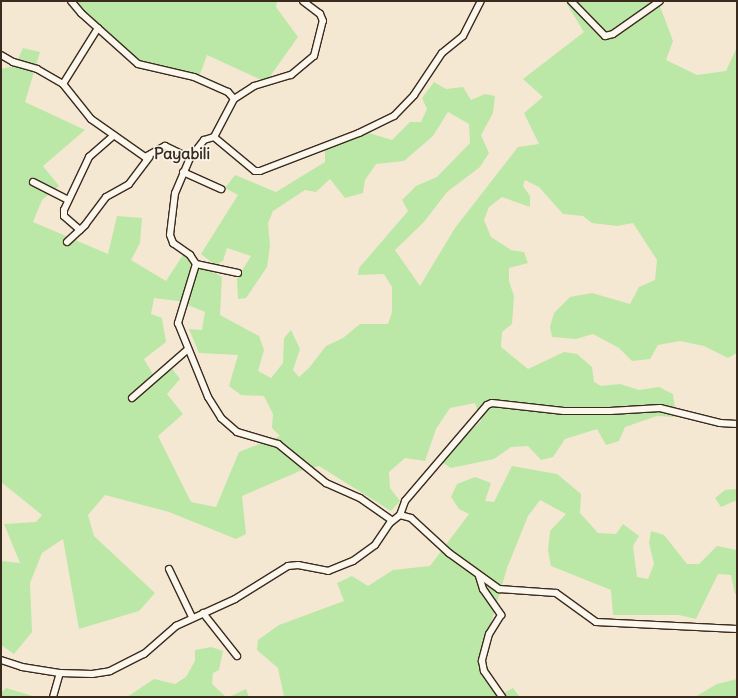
<!DOCTYPE html>
<style>
body{margin:0}
#map{position:relative;width:738px;height:698px;overflow:hidden;background:#f4e8d2;font-family:Delius,sans-serif}
div>[style]{position:absolute}
[style*='--x']{left:calc(var(--x)*1px);top:calc(var(--y)*1px);width:calc(var(--w)*1px);rotate:calc(var(--a)*1deg)}
.green>*{inset:0;background:#bbe8a6}
.roads{filter:drop-shadow(1px 0 #3b2a1e) drop-shadow(-1px 0 #3b2a1e) drop-shadow(0 1px #3b2a1e) drop-shadow(0 -1px #3b2a1e)}
.minor>*{height:6px;margin:-3px;padding:0 3px;transform-origin:3px;border-radius:3px;background:#fbf7ec}
span{translate:-50% -50%;white-space:nowrap;text-align:center;line-height:1.15;-webkit-text-stroke:3px #fbf7ec;paint-order:stroke}
.quarter-label{font-size:16px;color:#3b2a1e;font-weight:700}
.frame{position:absolute;inset:0;border:2px solid #3b2a1e;pointer-events:none}
</style>
<div id="map">
<div class="green">
<i style="clip-path:polygon(70px 1px,277px 1px,276px 7px,298px 37px,266px 82px,207px 55px,198px 80px,165px 66px,140px 65px)"></i>
<i style="clip-path:polygon(evenodd,565px 1px,658px 1px,673px 41px,666px 60px,697px 75px,726px 71px,737px 47px,737px 353px,728px 358px,704px 346px,680px 341px,658px 345px,650px 359px,632px 361px,619px 348px,593px 334px,576px 339px,552px 337px,550px 327px,554px 313px,570px 297px,592px 293px,630px 304px,639px 287px,655px 280px,657px 260px,633px 223px,617px 226px,592px 223px,583px 216px,563px 214px,539px 187px,525px 180px,523px 186px,530px 196px,530px 207px,502px 197px,489px 207px,484px 220px,491px 237px,511px 250px,524px 252px,528px 263px,509px 268px,509px 281px,514px 296px,512px 324px,502px 332px,501px 347px,528px 369px,564px 352px,577px 354px,592px 367px,594px 382px,601px 386px,620px 384px,639px 390px,659px 387px,673px 394px,676px 417px,657px 416px,625px 427px,619px 441px,606px 445px,597px 429px,565px 439px,553px 457px,541px 460px,528px 446px,511px 447px,494px 459px,451px 468px,443px 463px,449px 451px,481px 421px,475px 403px,450px 408px,436px 429px,425px 461px,405px 458px,389px 472px,390px 488px,400px 501px,391px 511px,319px 466px,300px 471px,242px 496px,246px 534px,236px 539px,169px 512px,105px 495px,88px 515px,94px 536px,155px 593px,139px 611px,79px 629px,63px 539px,42px 553px,30px 583px,32px 632px,14px 654px,1px 645px,1px 561px,20px 563px,4px 524px,36px 522px,42px 515px,1px 482px,1px 69px,15px 66px,23px 48px,40px 52px,25px 102px,85px 130px,43px 166px,59px 186px,42px 200px,33px 222px,108px 254px,117px 216px,142px 218px,140px 243px,131px 260px,166px 281px,183px 255px,222px 277px,220px 315px,259px 336px,264px 350px,258px 371px,271px 378px,283px 363px,284px 338px,291px 330px,300px 349px,293px 370px,299px 377px,309px 368px,326px 346px,343px 338px,360px 324px,388px 324px,392px 312px,392px 287px,384px 274px,358px 275px,359px 268px,408px 211px,402px 200px,416px 186px,437px 177px,470px 143px,469px 124px,448px 112px,433px 136px,404px 161px,376px 164px,365px 180px,363px 193px,345px 198px,330px 179px,316px 192px,305px 190px,273px 211px,268px 223px,270px 246px,267px 267px,246px 298px,238px 299px,237px 279px,251px 256px,227px 248px,223px 261px,215px 265px,201px 254px,238px 195px,225px 188px,235px 175px,276px 192px,325px 162px,325px 147px,369px 133px,392px 140px,410px 122px,421px 122px,427px 109px,422px 98px,434px 82px,446px 89px,463px 87px,471px 100px,485px 94px,495px 96px,493px 113px,481px 135px,489px 153px,480px 167px,447px 192px,424px 222px,395px 250px,420px 286px,455px 228px,518px 147px,539px 144px,524px 113px,543px 97px,523px 79px,584px 32px,565px 1px,154px 298px,178px 301px,205px 312px,202px 330px,189px 329px,199px 353px,238px 355px,229px 386px,241px 395px,264px 396px,273px 414px,272px 428px,280px 436px,239px 452px,216px 507px,191px 502px,158px 436px,183px 414px,167px 394px,180px 379px,170px 366px,155px 378px,144px 359px,166px 342px,162px 318px,151px 314px,154px 298px)"></i>
<i style="clip-path:polygon(512px 466px,557px 474px,581px 494px,580px 513px,598px 533px,616px 534px,623px 524px,639px 536px,633px 546px,637px 577px,648px 579px,654px 564px,649px 543px,651px 531px,664px 535px,687px 564px,699px 564px,717px 546px,737px 550px,737px 594px,735px 594px,731px 575px,718px 574px,696px 619px,679px 615px,613px 615px,611px 590px,551px 566px,548px 550px,550px 531px,566px 514px,540px 500px,528px 516px,507px 568px,484px 647px,483px 658px,502px 694px,513px 688px,520px 697px,284px 697px,278px 668px,257px 650px,258px 640px,279px 625px,344px 601px,337px 583px,352px 576px,368px 586px,393px 570px,430px 566px,469px 514px,459px 509px,451px 497px,457px 484px,475px 477px,491px 483px,485px 501px,494px 502px)"></i>
<i style="clip-path:polygon(737px 489px,737px 500px,721px 507px,715px 498px,725px 490px)"></i>
<i style="clip-path:polygon(211px 647px,223px 651px,219px 670px,213px 673px,212px 684px,226px 697px,127px 697px,154px 679px,175px 684px,186px 677px,195px 661px,195px 650px)"></i>
<i style="clip-path:polygon(737px 679px,737px 697px,695px 697px,717px 684px)"></i>
<i style="clip-path:polygon(6px 688px,36px 697px,1px 697px,1px 693px)"></i>
<i style="clip-path:polygon(246px 689px,249px 697px,229px 697px)"></i>
</div>
<div class="roads">
<div class="minor">
<i style="--x:71;--y:1;--w:16;--a:50"></i>
<i style="--x:81;--y:13;--w:76;--a:41.8"></i>
<i style="--x:138;--y:64;--w:57;--a:13.1"></i>
<i style="--x:194;--y:77;--w:37;--a:24"></i>
<i style="--x:228;--y:92;--w:9;--a:49"></i>
<i style="--x:571;--y:1;--w:49;--a:45.8"></i>
<i style="--x:605;--y:36;--w:8;--a:-14"></i>
<i style="--x:613;--y:34;--w:57;--a:-35.1"></i>
<i style="--x:1;--y:55;--w:14;--a:30"></i>
<i style="--x:13;--y:62;--w:25;--a:16"></i>
<i style="--x:37;--y:69;--w:30;--a:30"></i>
<i style="--x:63;--y:84;--w:45;--a:51.3"></i>
<i style="--x:91;--y:119;--w:66;--a:35.1"></i>
<i style="--x:145;--y:157;--w:23;--a:-29"></i>
<i style="--x:165;--y:146;--w:28;--a:26"></i>
<i style="--x:190;--y:158;--w:23;--a:-52"></i>
<i style="--x:204;--y:140;--w:10;--a:-17"></i>
<i style="--x:214;--y:137;--w:53;--a:39.7"></i>
<i style="--x:255;--y:171;--w:5;--a:0"></i>
<i style="--x:260;--y:171;--w:106;--a:-21"></i>
<i style="--x:359;--y:133;--w:39;--a:-26"></i>
<i style="--x:394;--y:116;--w:29;--a:-46"></i>
<i style="--x:414;--y:95;--w:50;--a:-56.3"></i>
<i style="--x:442;--y:53;--w:27;--a:-39"></i>
<i style="--x:463;--y:36;--w:39;--a:-63"></i>
<i style="--x:63;--y:84;--w:66;--a:-58"></i>
<i style="--x:214;--y:137;--w:43;--a:-62.2"></i>
<i style="--x:234;--y:99;--w:24;--a:-33"></i>
<i style="--x:254;--y:86;--w:39;--a:-17"></i>
<i style="--x:291;--y:75;--w:30;--a:-40"></i>
<i style="--x:314;--y:56;--w:36;--a:-76"></i>
<i style="--x:323;--y:21;--w:8;--a:-113"></i>
<i style="--x:320;--y:14;--w:21;--a:-143"></i>
<i style="--x:190;--y:158;--w:38;--a:113"></i>
<i style="--x:175;--y:193;--w:42;--a:96.8"></i>
<i style="--x:170;--y:235;--w:9;--a:69"></i>
<i style="--x:173;--y:243;--w:21;--a:35"></i>
<i style="--x:190;--y:255;--w:11;--a:56"></i>
<i style="--x:196;--y:264;--w:62;--a:107"></i>
<i style="--x:178;--y:323;--w:80;--a:67.9"></i>
<i style="--x:208;--y:397;--w:25;--a:58"></i>
<i style="--x:221;--y:418;--w:21;--a:41"></i>
<i style="--x:237;--y:432;--w:43;--a:16.3"></i>
<i style="--x:278;--y:444;--w:62;--a:39.1"></i>
<i style="--x:326;--y:483;--w:37;--a:24"></i>
<i style="--x:360;--y:498;--w:39;--a:35"></i>
<i style="--x:183;--y:172;--w:42;--a:24.1"></i>
<i style="--x:33;--y:182;--w:39;--a:27"></i>
<i style="--x:80;--y:230;--w:21;--a:-139"></i>
<i style="--x:64;--y:216;--w:6;--a:-90"></i>
<i style="--x:64;--y:210;--w:59;--a:-64.7"></i>
<i style="--x:89;--y:157;--w:33;--a:-41"></i>
<i style="--x:67;--y:242;--w:25;--a:-43"></i>
<i style="--x:85;--y:225;--w:35;--a:-53"></i>
<i style="--x:106;--y:197;--w:26;--a:-29"></i>
<i style="--x:129;--y:184;--w:34;--a:-53"></i>
<i style="--x:196;--y:264;--w:43;--a:12.1"></i>
<i style="--x:132;--y:398;--w:73;--a:-41.1"></i>
<i style="--x:400;--y:515;--w:15;--a:-70"></i>
<i style="--x:405;--y:501;--w:126;--a:-49.5"></i>
<i style="--x:487;--y:405;--w:5;--a:-22"></i>
<i style="--x:492;--y:403;--w:72;--a:6.3"></i>
<i style="--x:564;--y:411;--w:46;--a:0"></i>
<i style="--x:610;--y:411;--w:50;--a:-3.4"></i>
<i style="--x:660;--y:408;--w:62;--a:14"></i>
<i style="--x:720;--y:423;--w:17;--a:3"></i>
<i style="--x:169;--y:569;--w:53;--a:64.4"></i>
<i style="--x:479;--y:576;--w:14;--a:73"></i>
<i style="--x:483;--y:589;--w:32;--a:55"></i>
<i style="--x:501;--y:615;--w:22;--a:122"></i>
<i style="--x:489;--y:634;--w:28;--a:105"></i>
<i style="--x:482;--y:661;--w:10;--a:79"></i>
<i style="--x:484;--y:671;--w:32;--a:55"></i>
<i style="--x:203;--y:613;--w:55;--a:51.7"></i>
<i style="--x:1;--y:660;--w:22;--a:18"></i>
<i style="--x:22;--y:667;--w:38;--a:9"></i>
<i style="--x:60;--y:673;--w:32;--a:2"></i>
<i style="--x:92;--y:674;--w:18;--a:-9"></i>
<i style="--x:110;--y:671;--w:38;--a:-27"></i>
<i style="--x:144;--y:654;--w:43;--a:-41.2"></i>
<i style="--x:176;--y:626;--w:65;--a:-24.6"></i>
<i style="--x:235;--y:599;--w:62;--a:-31.9"></i>
<i style="--x:288;--y:566;--w:10;--a:-6"></i>
<i style="--x:298;--y:565;--w:31;--a:11"></i>
<i style="--x:328;--y:571;--w:27;--a:-22"></i>
<i style="--x:353;--y:561;--w:27;--a:-36"></i>
<i style="--x:375;--y:545;--w:27;--a:-56"></i>
<i style="--x:390;--y:523;--w:13;--a:-39"></i>
<i style="--x:400;--y:515;--w:11;--a:15"></i>
<i style="--x:411;--y:518;--w:52;--a:42.6"></i>
<i style="--x:449;--y:553;--w:62;--a:35.8"></i>
<i style="--x:499;--y:589;--w:57;--a:4"></i>
<i style="--x:556;--y:593;--w:49;--a:35.9"></i>
<i style="--x:596;--y:622;--w:141;--a:2.8"></i>
<i style="--x:53;--y:697;--w:25;--a:-74"></i>
</div>
</div>
<div class="quarter-label">
<span style="left:182px;top:153px">Payabili</span>
</div>
<div class="frame"></div>
</div>
